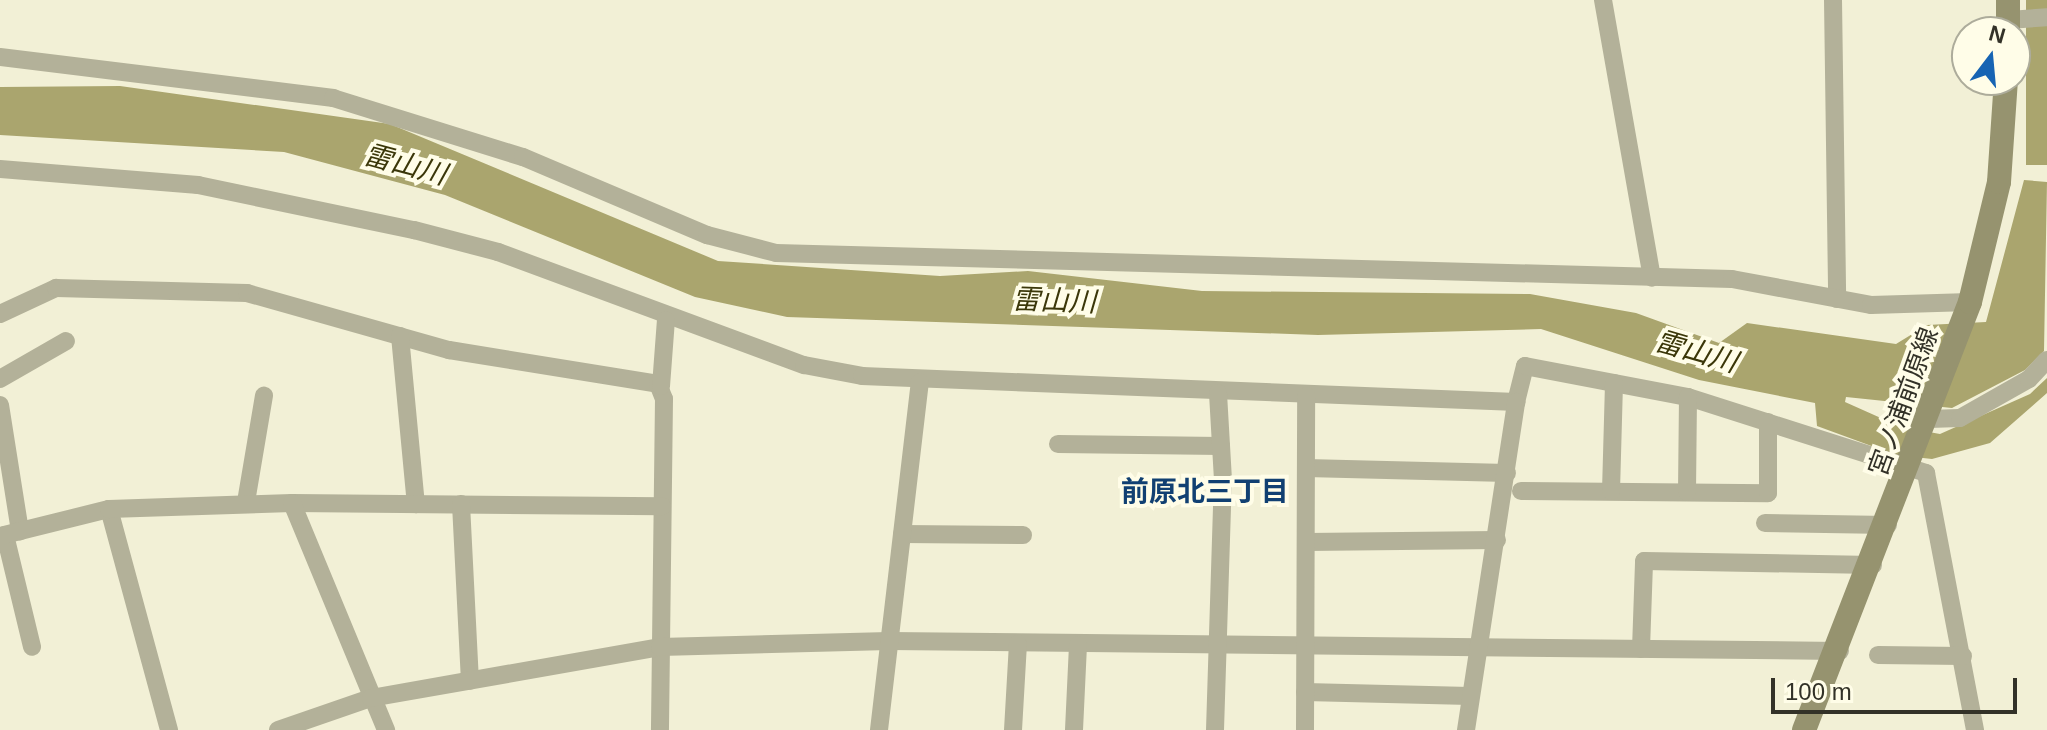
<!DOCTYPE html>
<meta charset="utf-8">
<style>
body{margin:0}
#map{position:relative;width:2047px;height:730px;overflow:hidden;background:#f2f0d6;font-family:Arial,"Noto Sans JP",sans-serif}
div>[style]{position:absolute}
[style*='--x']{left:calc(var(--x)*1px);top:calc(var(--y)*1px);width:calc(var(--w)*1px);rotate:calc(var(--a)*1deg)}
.water>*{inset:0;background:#aaa56e;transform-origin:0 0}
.minor>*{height:18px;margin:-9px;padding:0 9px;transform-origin:9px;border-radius:9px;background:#b3b199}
.secondary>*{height:24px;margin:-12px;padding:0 12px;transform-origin:12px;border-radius:12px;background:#96936f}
span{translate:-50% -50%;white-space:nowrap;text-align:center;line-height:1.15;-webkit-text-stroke:8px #fffde8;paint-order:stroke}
.street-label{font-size:26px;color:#333228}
.water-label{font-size:28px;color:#3b3709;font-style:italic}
.neighbourhood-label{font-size:28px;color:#114072;font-weight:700}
.north{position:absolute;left:1951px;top:16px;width:80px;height:80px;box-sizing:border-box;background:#fffde8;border:2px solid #adac9b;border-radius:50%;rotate:16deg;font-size:22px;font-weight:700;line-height:32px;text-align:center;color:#333228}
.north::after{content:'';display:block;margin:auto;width:28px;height:36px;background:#1764b3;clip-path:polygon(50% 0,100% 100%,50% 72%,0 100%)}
.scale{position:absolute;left:1771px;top:678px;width:246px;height:36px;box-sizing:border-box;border:4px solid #333228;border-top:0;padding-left:10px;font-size:24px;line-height:28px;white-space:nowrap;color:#333228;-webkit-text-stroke:6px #fffde8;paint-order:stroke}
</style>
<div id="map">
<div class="water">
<i style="left:2026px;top:0;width:21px;height:165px"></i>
<i style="clip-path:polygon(120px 86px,390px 124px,718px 261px,940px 276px,1028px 271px,1202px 291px,1530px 294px,1636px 313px,1719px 343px,1747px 323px,1896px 344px,1927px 325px,1986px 322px,2024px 180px,2047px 182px,2044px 351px,2025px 370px,1952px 408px,1846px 397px,1845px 402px,1901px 427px,1940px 434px,2030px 394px,2047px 378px,2047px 393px,1990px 443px,1932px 459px,1896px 455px,1817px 426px,1815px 403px,1699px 380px,1541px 329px,1318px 335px,787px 317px,695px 297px,445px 195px,284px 152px,0 135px,0 87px)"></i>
</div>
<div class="minor">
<i style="--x:1603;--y:0;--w:282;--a:80"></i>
<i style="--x:1833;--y:0;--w:299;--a:89.2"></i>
<i style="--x:2008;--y:20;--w:39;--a:-4"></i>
<i style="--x:0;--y:57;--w:336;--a:7"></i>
<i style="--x:333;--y:98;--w:199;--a:17.3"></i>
<i style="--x:523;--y:157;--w:200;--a:23"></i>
<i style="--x:707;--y:235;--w:71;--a:14.6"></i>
<i style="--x:776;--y:253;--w:956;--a:1.56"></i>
<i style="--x:1732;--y:279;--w:141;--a:10.6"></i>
<i style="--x:1871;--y:305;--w:99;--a:-1.7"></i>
<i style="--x:0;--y:169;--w:199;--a:4.6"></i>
<i style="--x:198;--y:185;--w:221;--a:11.8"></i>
<i style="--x:414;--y:230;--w:87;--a:14.7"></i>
<i style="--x:498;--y:252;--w:326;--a:20.3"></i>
<i style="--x:804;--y:365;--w:59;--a:10.7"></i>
<i style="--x:862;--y:376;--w:655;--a:2.28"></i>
<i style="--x:1516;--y:402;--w:37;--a:-76"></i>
<i style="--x:1525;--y:366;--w:166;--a:10.8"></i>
<i style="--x:1688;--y:397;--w:250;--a:17.7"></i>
<i style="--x:1926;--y:473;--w:262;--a:79.2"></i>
<i style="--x:0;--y:314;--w:62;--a:-24.9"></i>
<i style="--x:56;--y:288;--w:191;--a:1.5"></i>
<i style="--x:247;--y:293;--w:210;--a:15.8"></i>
<i style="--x:449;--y:350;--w:212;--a:9.2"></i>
<i style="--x:658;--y:384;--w:16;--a:68"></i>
<i style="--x:664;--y:399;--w:331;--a:90.7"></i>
<i style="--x:400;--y:336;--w:169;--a:84.6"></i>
<i style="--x:0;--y:379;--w:76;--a:-29.9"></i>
<i style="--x:661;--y:386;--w:66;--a:-85.7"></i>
<i style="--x:0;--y:405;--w:128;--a:81"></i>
<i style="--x:1929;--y:419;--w:31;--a:-2"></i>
<i style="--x:1960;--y:418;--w:79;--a:-29.5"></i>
<i style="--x:2029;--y:379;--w:26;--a:-47"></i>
<i style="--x:1058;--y:444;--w:163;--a:0.7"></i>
<i style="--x:1306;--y:468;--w:201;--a:1.4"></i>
<i style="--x:1521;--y:491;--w:247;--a:0.5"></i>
<i style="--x:1768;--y:493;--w:71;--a:-90"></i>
<i style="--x:1611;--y:491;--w:108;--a:-88.4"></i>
<i style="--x:1687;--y:492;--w:95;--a:-89.4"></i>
<i style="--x:246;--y:502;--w:108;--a:-80.4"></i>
<i style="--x:292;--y:503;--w:370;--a:0.5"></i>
<i style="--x:461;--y:504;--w:177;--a:87.1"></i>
<i style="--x:109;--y:509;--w:229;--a:74.8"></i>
<i style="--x:1765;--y:523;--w:123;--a:0.9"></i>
<i style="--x:902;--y:534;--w:121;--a:0.5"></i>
<i style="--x:5;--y:535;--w:115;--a:76.4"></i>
<i style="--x:0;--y:536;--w:112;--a:-13.9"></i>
<i style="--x:109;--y:509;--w:183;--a:-1.9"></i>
<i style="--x:292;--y:503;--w:246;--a:67.5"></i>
<i style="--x:1306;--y:542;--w:191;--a:-0.6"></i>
<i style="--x:1641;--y:649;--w:88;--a:-88"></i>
<i style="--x:1644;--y:561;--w:229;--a:1"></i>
<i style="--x:1878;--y:655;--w:85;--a:0.7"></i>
<i style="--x:1305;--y:692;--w:165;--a:1.4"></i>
<i style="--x:278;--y:730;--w:98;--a:-19"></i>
<i style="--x:371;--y:698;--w:293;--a:-10"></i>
<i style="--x:660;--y:647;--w:229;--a:-1.5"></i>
<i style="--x:889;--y:641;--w:951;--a:0.6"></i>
<i style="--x:879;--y:730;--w:350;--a:-83.3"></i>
<i style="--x:1013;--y:730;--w:86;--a:-86.7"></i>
<i style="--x:1074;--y:730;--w:85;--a:-87.3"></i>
<i style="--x:1215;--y:730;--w:250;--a:-88.2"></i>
<i style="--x:1223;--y:480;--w:87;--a:-93.3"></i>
<i style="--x:1305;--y:730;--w:334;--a:-89.8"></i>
<i style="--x:1466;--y:730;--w:332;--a:-81.3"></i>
</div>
<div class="secondary">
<i style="--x:2008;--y:0;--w:32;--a:90"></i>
<i style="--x:1804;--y:730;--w:459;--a:-68.8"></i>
<i style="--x:1970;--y:302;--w:123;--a:-76.4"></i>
<i style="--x:1999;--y:182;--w:102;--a:-86.1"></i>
</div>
<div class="street-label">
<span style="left:1904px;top:402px;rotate:-70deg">宮ノ浦前原線</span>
</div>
<div class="water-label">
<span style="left:405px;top:165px;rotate:15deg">雷山川</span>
<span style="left:1054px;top:301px;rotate:2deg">雷山川</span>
<span style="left:1696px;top:352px;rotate:16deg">雷山川</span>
</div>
<div class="neighbourhood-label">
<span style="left:1205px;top:492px">前原北三丁目</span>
</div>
<div class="north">N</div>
<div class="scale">100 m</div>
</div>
